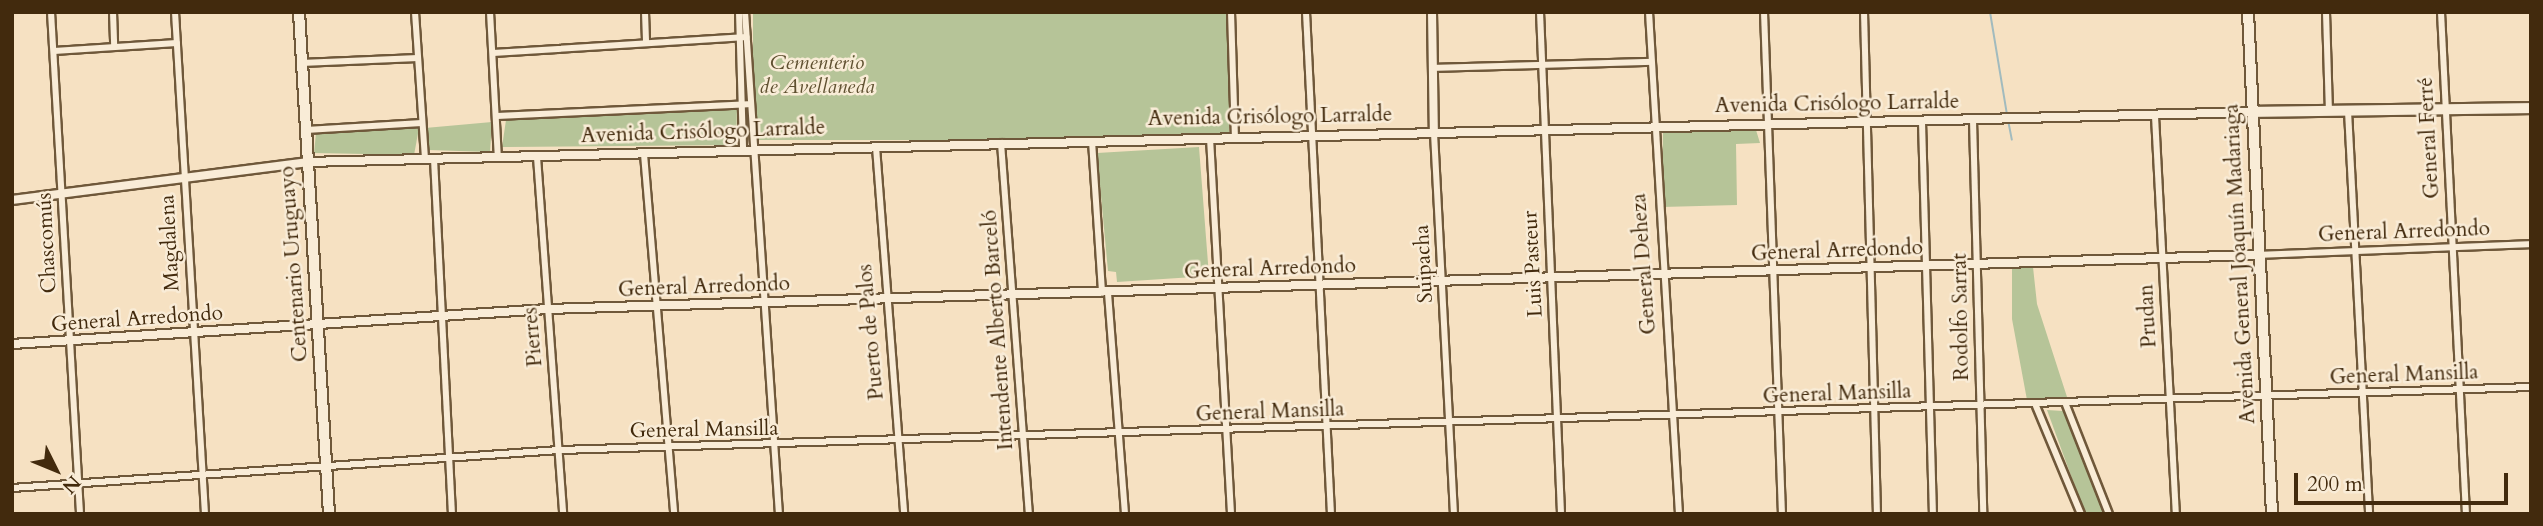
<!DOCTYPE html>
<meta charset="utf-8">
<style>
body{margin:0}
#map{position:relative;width:2543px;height:526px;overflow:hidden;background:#f6e1c2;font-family:Cardo,serif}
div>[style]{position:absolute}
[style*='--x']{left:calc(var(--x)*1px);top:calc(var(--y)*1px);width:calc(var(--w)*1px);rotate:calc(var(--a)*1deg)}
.green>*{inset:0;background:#b6c498;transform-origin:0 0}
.stream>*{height:2px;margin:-1px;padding:0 1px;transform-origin:1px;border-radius:1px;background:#a2bbbe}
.roads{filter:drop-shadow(2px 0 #6f583a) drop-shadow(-2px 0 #6f583a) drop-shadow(0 2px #6f583a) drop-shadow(0 -2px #6f583a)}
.minor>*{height:6px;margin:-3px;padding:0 3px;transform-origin:3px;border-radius:3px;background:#f9ecd7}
.tertiary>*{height:8px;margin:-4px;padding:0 4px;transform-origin:4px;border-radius:4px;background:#f9ecd7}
.secondary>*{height:10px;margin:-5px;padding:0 5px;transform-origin:5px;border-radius:5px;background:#f9ecd7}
span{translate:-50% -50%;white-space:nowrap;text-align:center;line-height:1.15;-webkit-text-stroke:5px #f9ecd7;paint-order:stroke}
.park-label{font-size:21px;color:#5f5030;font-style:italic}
.street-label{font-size:21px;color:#422a0d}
.frame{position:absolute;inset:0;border:14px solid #422a0d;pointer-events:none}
.north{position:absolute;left:21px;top:435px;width:70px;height:70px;-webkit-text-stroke:5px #f9ecd7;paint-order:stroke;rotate:133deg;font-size:19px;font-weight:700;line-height:28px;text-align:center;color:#422a0d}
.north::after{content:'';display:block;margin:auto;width:24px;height:32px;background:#422a0d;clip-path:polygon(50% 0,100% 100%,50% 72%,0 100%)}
.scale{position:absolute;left:2294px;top:473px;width:214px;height:32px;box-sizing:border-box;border:4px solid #422a0d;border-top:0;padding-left:9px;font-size:21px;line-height:24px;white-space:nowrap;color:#422a0d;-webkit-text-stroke:5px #f9ecd7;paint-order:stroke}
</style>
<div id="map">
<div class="green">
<i style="left:753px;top:12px;width:476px;height:128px"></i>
<i style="clip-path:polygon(737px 108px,736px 145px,502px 147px,506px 120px)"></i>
<i style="clip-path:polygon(492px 122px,490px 152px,429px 150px,425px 128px)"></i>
<i style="clip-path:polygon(419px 128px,414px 155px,314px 153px,316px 133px)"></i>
<i style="clip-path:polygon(1756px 130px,1760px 143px,1736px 144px,1737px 205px,1662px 207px,1663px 132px)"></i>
<i style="clip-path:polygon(1199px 147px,1209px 276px,1117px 282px,1116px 272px,1108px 271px,1097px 153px)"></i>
<i style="clip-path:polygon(2033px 267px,2037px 304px,2068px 400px,2027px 400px,2012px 319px,2012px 268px)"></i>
<i style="clip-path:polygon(2047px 410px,2063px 411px,2106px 514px,2085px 514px)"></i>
</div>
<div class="stream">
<i style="--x:1990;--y:12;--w:104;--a:80.6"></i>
<i style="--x:2008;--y:120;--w:20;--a:79"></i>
</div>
<div class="roads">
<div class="minor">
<i style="--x:51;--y:12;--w:503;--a:86.69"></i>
<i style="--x:113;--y:12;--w:34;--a:88"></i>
<i style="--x:175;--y:12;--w:503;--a:86.58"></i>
<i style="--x:415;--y:12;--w:147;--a:86.1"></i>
<i style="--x:490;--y:12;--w:146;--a:86.9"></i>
<i style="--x:645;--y:12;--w:30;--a:88"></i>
<i style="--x:739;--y:12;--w:138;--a:88.3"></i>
<i style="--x:745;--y:12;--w:503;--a:86.13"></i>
<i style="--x:1231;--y:12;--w:125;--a:88.2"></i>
<i style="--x:1306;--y:12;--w:503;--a:87.15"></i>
<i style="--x:1540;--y:12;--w:502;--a:87.6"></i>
<i style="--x:1649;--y:12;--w:503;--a:86.58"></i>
<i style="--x:1764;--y:12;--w:502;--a:87.95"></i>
<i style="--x:1864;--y:12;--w:502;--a:88.52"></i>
<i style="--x:2326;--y:12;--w:99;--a:88.3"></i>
<i style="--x:2441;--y:12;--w:503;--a:87.15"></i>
<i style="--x:54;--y:51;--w:123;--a:-3.7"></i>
<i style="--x:493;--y:53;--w:254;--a:-3.6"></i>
<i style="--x:301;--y:63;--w:117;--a:-2.4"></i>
<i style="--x:1433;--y:68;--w:218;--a:-1.6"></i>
<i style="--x:2348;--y:111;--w:404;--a:87"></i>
<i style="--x:497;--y:116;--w:251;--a:-2.7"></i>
<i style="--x:2155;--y:116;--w:399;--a:87"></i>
<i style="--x:1973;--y:120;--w:394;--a:88.5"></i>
<i style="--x:1922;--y:122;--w:392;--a:88.4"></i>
<i style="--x:306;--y:130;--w:116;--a:-3.5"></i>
<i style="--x:1434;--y:133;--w:382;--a:87"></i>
<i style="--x:1210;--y:138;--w:377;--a:86.8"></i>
<i style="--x:1092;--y:141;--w:152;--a:86.2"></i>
<i style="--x:1001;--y:143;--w:372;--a:85.7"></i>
<i style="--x:876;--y:147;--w:368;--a:85.6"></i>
<i style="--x:644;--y:154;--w:361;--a:85.2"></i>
<i style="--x:537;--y:157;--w:358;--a:85.8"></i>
<i style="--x:434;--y:159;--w:355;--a:87.1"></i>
<i style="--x:2259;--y:255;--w:272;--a:-2.3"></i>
<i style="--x:1108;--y:293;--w:222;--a:85.6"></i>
<i style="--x:2066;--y:405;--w:117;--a:68.5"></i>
<i style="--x:2036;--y:406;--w:117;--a:67.4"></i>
<i style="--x:12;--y:488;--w:549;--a:-3.97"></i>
<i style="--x:560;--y:450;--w:1972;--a:-1.83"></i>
</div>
<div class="tertiary">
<i style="--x:1432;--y:12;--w:121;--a:89.1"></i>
<i style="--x:12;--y:200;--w:297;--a:-7.3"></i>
<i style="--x:307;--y:162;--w:1945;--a:-1.47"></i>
<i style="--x:12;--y:344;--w:537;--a:-3.74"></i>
<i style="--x:548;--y:309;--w:1712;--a:-1.81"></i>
</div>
<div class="secondary">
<i style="--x:299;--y:12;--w:503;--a:86.58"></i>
<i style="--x:2248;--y:12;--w:503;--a:87.26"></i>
<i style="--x:2251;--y:112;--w:280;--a:-0.8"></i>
</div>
</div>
<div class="park-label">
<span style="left:817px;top:75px">Cementerio<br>de Avellaneda</span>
</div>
<div class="street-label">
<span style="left:1837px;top:104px;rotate:-1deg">Avenida Crisólogo Larralde</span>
<span style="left:1270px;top:117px;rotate:-1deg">Avenida Crisólogo Larralde</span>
<span style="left:703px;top:132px;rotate:-2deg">Avenida Crisólogo Larralde</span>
<span style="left:2429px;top:138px;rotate:-93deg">General Ferré</span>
<span style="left:2404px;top:232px;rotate:-2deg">General Arredondo</span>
<span style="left:47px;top:243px;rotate:-93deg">Chascomús</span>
<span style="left:170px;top:243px;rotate:-93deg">Magdalena</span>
<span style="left:1837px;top:251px;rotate:-2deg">General Arredondo</span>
<span style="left:294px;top:264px;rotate:-94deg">Centenario Uruguayo</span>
<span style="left:1424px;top:264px;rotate:-93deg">Suipacha</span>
<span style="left:1533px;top:264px;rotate:-93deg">Luis Pasteur</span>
<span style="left:1644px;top:264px;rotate:-94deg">General Deheza</span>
<span style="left:2240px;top:264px;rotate:-93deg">Avenida General Joaquín Madariaga</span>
<span style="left:1270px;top:269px;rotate:-2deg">General Arredondo</span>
<span style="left:704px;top:287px;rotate:-2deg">General Arredondo</span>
<span style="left:2148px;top:316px;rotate:-93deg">Prudan</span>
<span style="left:1961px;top:317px;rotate:-91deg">Rodolfo Sarrat</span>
<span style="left:137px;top:319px;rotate:-4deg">General Arredondo</span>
<span style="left:998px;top:330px;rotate:-94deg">Intendente Alberto Barceló</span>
<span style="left:871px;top:332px;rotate:-95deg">Puerto de Palos</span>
<span style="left:533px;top:337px;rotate:-95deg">Pierres</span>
<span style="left:2404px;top:375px;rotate:-2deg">General Mansilla</span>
<span style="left:1837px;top:394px;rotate:-2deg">General Mansilla</span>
<span style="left:1270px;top:412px;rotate:-2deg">General Mansilla</span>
<span style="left:704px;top:430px;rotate:-1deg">General Mansilla</span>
</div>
<div class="frame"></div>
<div class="north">N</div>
<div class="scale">200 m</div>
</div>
